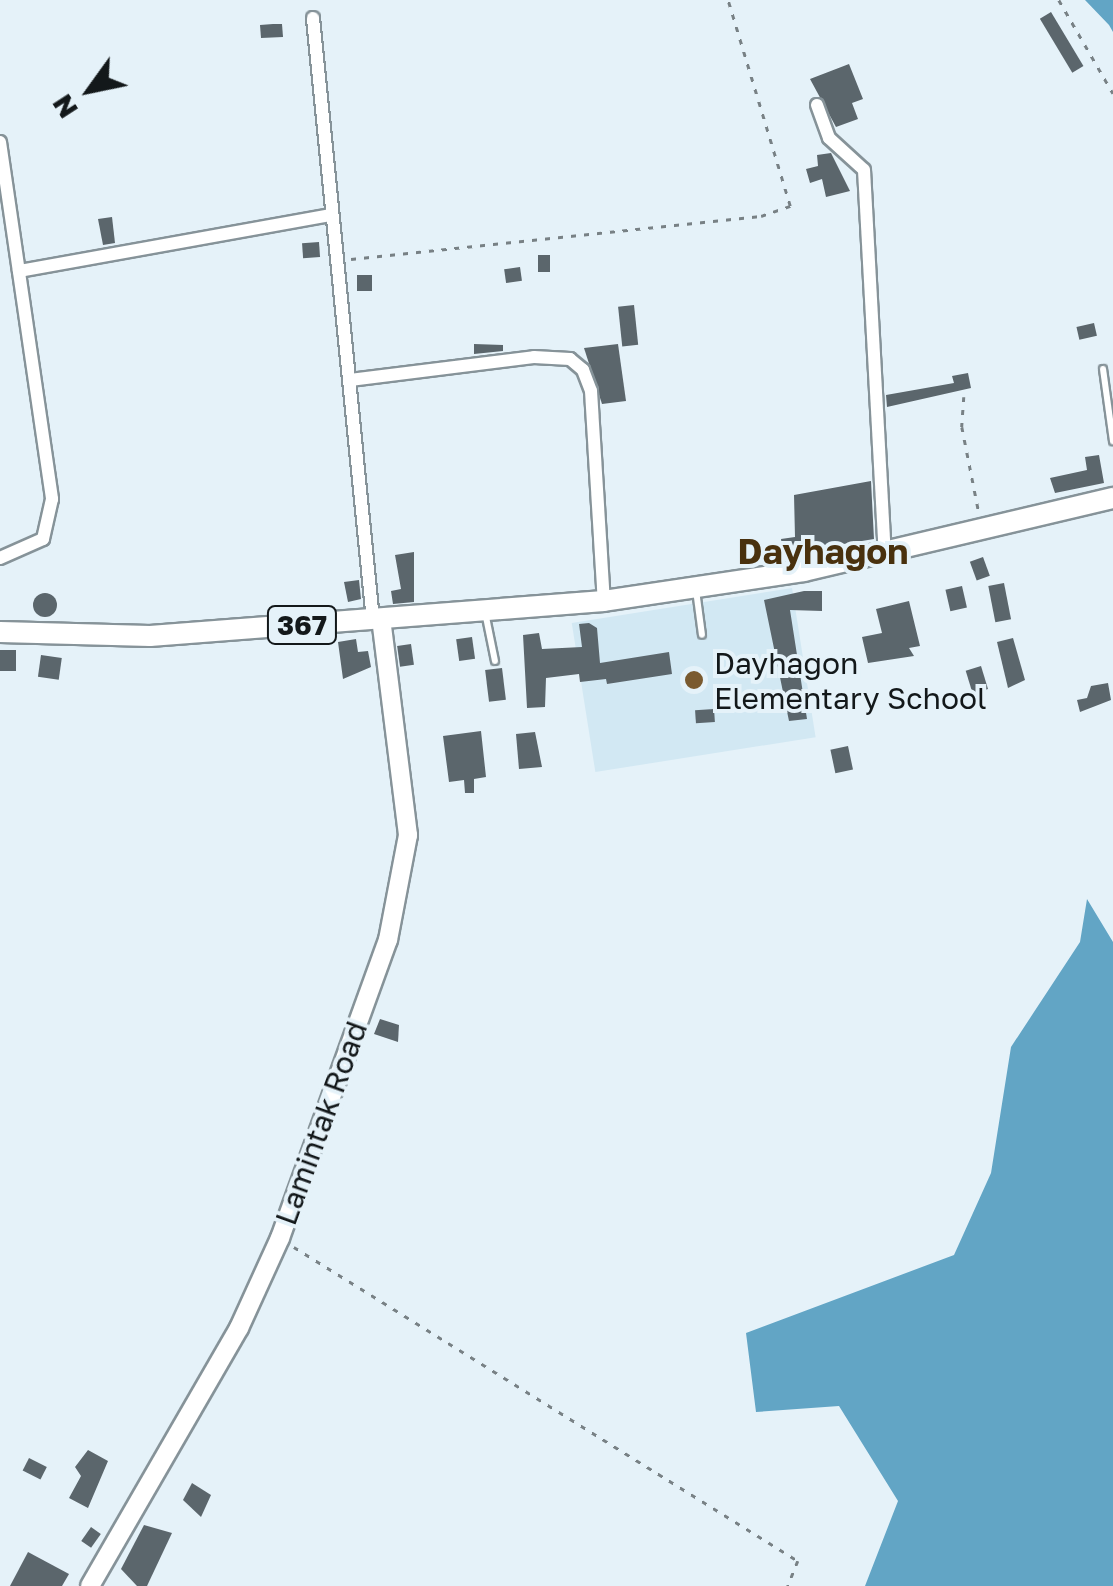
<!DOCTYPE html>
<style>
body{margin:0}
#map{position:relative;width:1113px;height:1586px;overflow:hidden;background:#e5f2f9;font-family:"Golos Text",sans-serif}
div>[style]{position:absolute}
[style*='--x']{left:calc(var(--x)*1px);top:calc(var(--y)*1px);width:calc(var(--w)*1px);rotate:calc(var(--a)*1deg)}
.built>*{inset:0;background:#d2e8f3;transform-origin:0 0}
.water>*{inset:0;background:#62a5c5}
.building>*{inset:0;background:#5b666c;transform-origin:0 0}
.round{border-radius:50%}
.path>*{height:2.5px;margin-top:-1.25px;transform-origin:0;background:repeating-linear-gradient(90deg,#788185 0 5px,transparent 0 13px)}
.roads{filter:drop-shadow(2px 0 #869399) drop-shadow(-2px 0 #869399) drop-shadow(0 2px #869399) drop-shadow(0 -2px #869399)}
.lane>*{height:6px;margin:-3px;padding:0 3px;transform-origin:3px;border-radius:3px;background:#fff}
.street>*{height:12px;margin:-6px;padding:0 6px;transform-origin:6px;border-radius:6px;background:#fff}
.secondary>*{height:18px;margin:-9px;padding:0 9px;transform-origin:9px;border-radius:9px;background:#fff}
.primary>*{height:20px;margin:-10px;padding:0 10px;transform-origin:10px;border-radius:10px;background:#fff}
.dots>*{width:28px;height:28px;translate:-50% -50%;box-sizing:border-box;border:5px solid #e5f2f9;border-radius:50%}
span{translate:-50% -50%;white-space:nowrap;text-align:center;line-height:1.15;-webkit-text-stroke:8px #e5f2f9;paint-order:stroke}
.shield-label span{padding:2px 8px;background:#e5f2f9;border:2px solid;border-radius:8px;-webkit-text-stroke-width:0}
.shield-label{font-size:28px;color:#13181a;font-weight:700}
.poi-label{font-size:30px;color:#13181a}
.left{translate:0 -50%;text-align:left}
.street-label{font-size:30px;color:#13181a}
.quarter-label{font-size:35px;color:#49310e;font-weight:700}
.north{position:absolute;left:40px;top:40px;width:100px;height:100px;-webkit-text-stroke:8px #e5f2f9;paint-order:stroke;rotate:237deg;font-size:28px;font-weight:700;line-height:40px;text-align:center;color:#13181a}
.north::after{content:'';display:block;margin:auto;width:35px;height:45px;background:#13181a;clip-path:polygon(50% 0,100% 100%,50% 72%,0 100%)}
</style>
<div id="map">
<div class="built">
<i style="left:792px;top:588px;width:151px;height:223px;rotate:81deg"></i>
</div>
<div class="water">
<i style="clip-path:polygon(1085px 0,1113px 0,1113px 32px,1109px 25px)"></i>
<i style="clip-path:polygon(1087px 899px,1113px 942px,1113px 1586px,865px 1586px,898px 1501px,839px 1406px,756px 1412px,746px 1333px,954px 1255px,991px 1173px,1011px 1047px,1080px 942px)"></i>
</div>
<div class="building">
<i style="left:1051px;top:12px;width:63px;height:13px;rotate:59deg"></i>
<i style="clip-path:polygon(273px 24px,282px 24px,283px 37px,261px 38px,260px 25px)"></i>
<i style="clip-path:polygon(849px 64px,863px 99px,852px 103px,858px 119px,836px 127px,810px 79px)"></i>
<i style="clip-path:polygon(831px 153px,850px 191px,826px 197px,822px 179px,810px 183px,806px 169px,818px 166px,817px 155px)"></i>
<i style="clip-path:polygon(112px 217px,115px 243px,103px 245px,98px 219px)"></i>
<i style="left:319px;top:242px;width:15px;height:17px;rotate:86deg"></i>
<i style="left:538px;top:255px;width:12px;height:17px"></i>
<i style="left:520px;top:267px;width:14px;height:16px;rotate:82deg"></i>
<i style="left:357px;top:275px;width:15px;height:16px"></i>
<i style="left:634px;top:305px;width:40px;height:16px;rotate:84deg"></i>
<i style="left:1094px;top:323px;width:13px;height:18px;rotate:77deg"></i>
<i style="clip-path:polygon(474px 344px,503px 345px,503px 351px,474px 354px)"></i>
<i style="clip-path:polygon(618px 344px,626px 401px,602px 404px,584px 348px)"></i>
<i style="clip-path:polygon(968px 373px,971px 388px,887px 407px,886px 395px,954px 383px,952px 376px)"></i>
<i style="clip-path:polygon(1099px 455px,1104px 483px,1055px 493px,1050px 478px,1087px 470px,1085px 457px)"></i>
<i style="clip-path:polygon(871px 481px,874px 539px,783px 554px,781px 539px,795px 537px,794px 495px)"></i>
<i style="clip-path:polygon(414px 552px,414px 602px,393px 604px,391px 591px,401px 589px,395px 555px)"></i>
<i style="left:983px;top:557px;width:20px;height:14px;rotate:70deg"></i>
<i style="clip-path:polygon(359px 580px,361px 599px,348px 602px,344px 582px)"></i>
<i style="left:1004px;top:583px;width:37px;height:16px;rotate:79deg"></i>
<i style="left:962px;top:586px;width:22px;height:17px;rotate:77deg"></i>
<i style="clip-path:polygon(804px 591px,822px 591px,822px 611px,790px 610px,807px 719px,789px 721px,764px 600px)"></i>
<i class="round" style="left:33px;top:593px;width:24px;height:24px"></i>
<i style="clip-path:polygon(909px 601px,920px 646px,909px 648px,914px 656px,868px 663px,862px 637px,882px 633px,876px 609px)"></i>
<i style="clip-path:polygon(589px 623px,597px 628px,600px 663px,669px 652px,672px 674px,607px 684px,606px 679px,580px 682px,579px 674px,546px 678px,545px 707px,527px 708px,523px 635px,539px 633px,542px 649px,582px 647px,579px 624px)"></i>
<i style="left:472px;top:637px;width:22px;height:16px;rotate:82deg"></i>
<i style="clip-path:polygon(1013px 638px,1025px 680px,1008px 688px,997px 642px)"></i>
<i style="clip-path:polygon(356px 639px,358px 652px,368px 651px,371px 667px,343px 679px,338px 642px)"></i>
<i style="left:411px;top:644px;width:21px;height:14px;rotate:82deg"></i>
<i style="left:0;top:650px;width:16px;height:21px"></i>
<i style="left:41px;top:655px;width:21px;height:22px;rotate:8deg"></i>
<i style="left:981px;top:666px;width:24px;height:16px;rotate:73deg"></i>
<i style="left:502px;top:668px;width:32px;height:17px;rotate:83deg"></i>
<i style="clip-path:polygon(1108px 683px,1111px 700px,1080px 712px,1077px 700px,1087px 698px,1091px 686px)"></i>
<i style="left:714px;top:709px;width:13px;height:19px;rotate:86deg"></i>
<i style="clip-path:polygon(481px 731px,486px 777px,474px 779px,474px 793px,465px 793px,464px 780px,449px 782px,443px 736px)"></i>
<i style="clip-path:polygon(535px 732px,542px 767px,519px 769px,516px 734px)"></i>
<i style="left:848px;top:746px;width:24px;height:18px;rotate:78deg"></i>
<i style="clip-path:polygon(380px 1019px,399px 1025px,398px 1042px,374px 1034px)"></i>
<i style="clip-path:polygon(88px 1450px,108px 1461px,88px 1508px,69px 1498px,81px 1476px,75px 1467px)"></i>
<i style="left:29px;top:1458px;width:20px;height:14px;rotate:27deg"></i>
<i style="clip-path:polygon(192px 1483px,211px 1495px,201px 1517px,183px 1500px)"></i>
<i style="clip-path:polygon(144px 1525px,172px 1533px,147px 1586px,137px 1586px,121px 1569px)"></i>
<i style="left:91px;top:1527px;width:12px;height:17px;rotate:35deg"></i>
<i style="clip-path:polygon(28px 1552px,69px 1574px,62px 1586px,10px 1586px)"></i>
</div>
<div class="path">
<i style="--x:1059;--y:0;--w:108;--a:59.9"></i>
<i style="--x:351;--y:259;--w:412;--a:-6"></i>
<i style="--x:761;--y:216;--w:31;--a:-19"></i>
<i style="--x:790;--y:206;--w:215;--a:-106.8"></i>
<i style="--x:964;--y:397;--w:30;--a:94"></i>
<i style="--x:962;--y:427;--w:88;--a:78.8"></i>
<i style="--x:294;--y:1247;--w:594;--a:31.92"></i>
<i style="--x:798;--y:1561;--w:27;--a:112"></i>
</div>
<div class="roads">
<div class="lane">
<i style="--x:1103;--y:369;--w:73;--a:82.1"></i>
<i style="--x:696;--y:590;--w:45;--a:82.4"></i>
<i style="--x:485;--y:612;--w:50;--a:78.5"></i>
</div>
<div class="street">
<i style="--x:313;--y:18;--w:605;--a:84.31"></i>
<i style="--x:817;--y:105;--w:35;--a:70"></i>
<i style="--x:829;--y:138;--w:47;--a:42.4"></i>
<i style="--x:864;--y:170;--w:383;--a:86.9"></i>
<i style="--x:0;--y:142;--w:361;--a:81.7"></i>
<i style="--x:52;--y:499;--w:41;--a:102.7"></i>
<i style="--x:43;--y:539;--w:47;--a:156.2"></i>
<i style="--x:19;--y:271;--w:317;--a:-10.2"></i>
<i style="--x:350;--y:380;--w:185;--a:-7.1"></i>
<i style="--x:534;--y:357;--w:36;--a:3"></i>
<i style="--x:570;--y:359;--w:17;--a:40"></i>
<i style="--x:583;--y:370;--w:22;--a:69"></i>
<i style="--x:591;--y:391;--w:210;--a:86.5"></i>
</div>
<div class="secondary">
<i style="--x:90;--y:1586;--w:298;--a:-60"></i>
<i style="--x:239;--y:1328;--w:99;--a:-65.5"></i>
<i style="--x:280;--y:1238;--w:317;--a:-70.1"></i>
<i style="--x:388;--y:940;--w:107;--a:-79.2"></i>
<i style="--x:408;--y:835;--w:218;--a:-97.1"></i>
</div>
<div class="primary">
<i style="--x:0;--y:632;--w:150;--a:1.5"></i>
<i style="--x:150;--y:636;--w:455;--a:-4.4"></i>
<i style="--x:604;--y:601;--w:202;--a:-8.5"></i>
<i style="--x:804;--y:571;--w:318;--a:-13.3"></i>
</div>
</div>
<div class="dots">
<i style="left:694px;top:680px;background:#7a5a2f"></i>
</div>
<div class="shield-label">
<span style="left:302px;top:625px">367</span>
</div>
<div class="poi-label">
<span class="left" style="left:714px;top:680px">Dayhagon<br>Elementary School</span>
</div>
<div class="street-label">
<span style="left:321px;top:1123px;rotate:-70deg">Lamintak Road</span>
</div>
<div class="quarter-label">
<span style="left:823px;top:551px">Dayhagon</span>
</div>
<div class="north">N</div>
</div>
